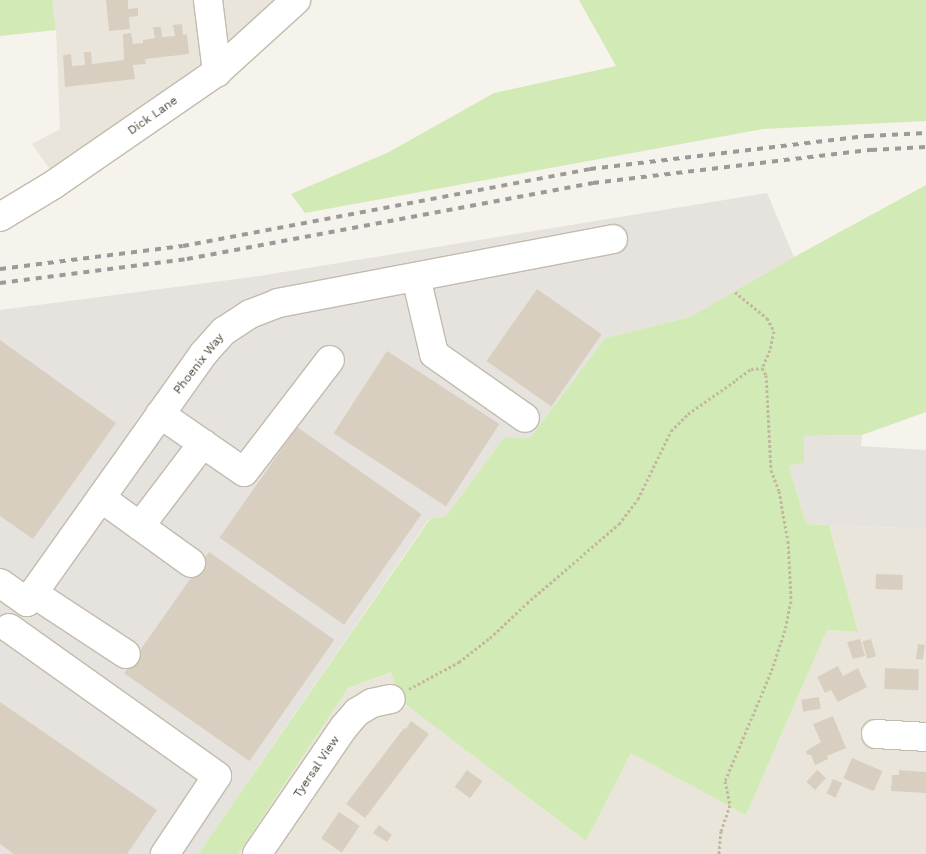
<!DOCTYPE html>
<style>
body{margin:0}
#map{position:relative;width:926px;height:854px;overflow:hidden;background:#f6f3ec;font-family:"Work Sans",sans-serif}
div>[style]{position:absolute}
[style*='--x']{left:calc(var(--x)*1px);top:calc(var(--y)*1px);width:calc(var(--w)*1px);rotate:calc(var(--a)*1deg)}
.residential>*{inset:0;background:#eae5da}
.industrial>*{inset:0;background:#e6e2dd}
.green>*{inset:0;background:#d2eab5}
.building>*{inset:0;background:#d8cfc1;transform-origin:0 0}
.path>*{height:3px;margin-top:-1.5px;transform-origin:0;background:repeating-linear-gradient(90deg,#c4b79f 0 2.5px,transparent 0 5px)}
.roads{filter:drop-shadow(1px 0 #c2bbae) drop-shadow(-1px 0 #c2bbae) drop-shadow(0 1px #c2bbae) drop-shadow(0 -1px #c2bbae)}
.minor>*{height:28px;margin:-14px;padding:0 14px;transform-origin:14px;border-radius:14px;background:#fff}
.rail>*{height:4px;margin-top:-2px;transform-origin:0;background:repeating-linear-gradient(90deg,#9a9a9a 0 6px,transparent 0 12px)}
span{translate:-50% -50%;white-space:nowrap;text-align:center;line-height:1.15;-webkit-text-stroke:4px #fff;paint-order:stroke}
.street-label{font-size:12px;color:#4b4439}
</style>
<div id="map">
<div class="residential">
<i style="clip-path:polygon(52px 0,282px 0,234px 44px,51px 171px,32px 144px,60px 129px,56px 30px)"></i>
<i style="clip-path:polygon(829px 525px,926px 529px,926px 854px,238px 854px,348px 688px,392px 672px,401px 701px,586px 841px,631px 753px,746px 815px,827px 630px,858px 632px)"></i>
</div>
<div class="industrial">
<i style="clip-path:polygon(767px 193px,794px 257px,690px 317px,605px 338px,530px 438px,504px 437px,446px 516px,429px 519px,198px 854px,0 854px,0 310px,259px 276px)"></i>
<i style="clip-path:polygon(862px 435px,861px 446px,926px 450px,926px 529px,806px 524px,789px 466px,804px 463px,804px 436px)"></i>
</div>
<div class="green">
<i style="clip-path:polygon(0 0,52px 0,56px 30px,0 36px)"></i>
<i style="clip-path:polygon(579px 0,926px 0,926px 121px,763px 129px,305px 213px,291px 194px,389px 152px,494px 93px,616px 66px)"></i>
<i style="clip-path:polygon(926px 185px,926px 412px,862px 435px,804px 436px,804px 463px,789px 466px,806px 524px,829px 525px,858px 632px,827px 630px,746px 815px,631px 753px,586px 841px,401px 701px,391px 672px,348px 688px,238px 854px,198px 854px,430px 519px,446px 516px,504px 437px,530px 438px,605px 338px,690px 317px,794px 257px)"></i>
</div>
<div class="building">
<i style="clip-path:polygon(106px 0,128px 0,128px 9px,138px 8px,138px 16px,129px 17px,130px 29px,109px 31px)"></i>
<i style="clip-path:polygon(182px 24px,183px 35px,187px 34px,189px 54px,145px 59px,146px 64px,133px 65px,135px 79px,65px 87px,63px 55px,71px 54px,72px 66px,85px 65px,84px 52px,91px 52px,92px 64px,124px 60px,123px 34px,131px 33px,133px 44px,143px 43px,143px 40px,155px 38px,153px 27px,161px 27px,162px 37px,175px 36px,173px 25px)"></i>
<i style="left:537px;top:289px;width:79px;height:88px;rotate:35deg"></i>
<i style="clip-path:polygon(0 340px,116px 423px,33px 539px,0 516px)"></i>
<i style="left:387px;top:351px;width:134px;height:98px;rotate:33deg"></i>
<i style="left:297px;top:427px;width:152px;height:135px;rotate:35deg"></i>
<i style="left:209px;top:552px;width:153px;height:148px;rotate:35deg"></i>
<i style="left:876px;top:574px;width:27px;height:15px;rotate:2deg"></i>
<i style="clip-path:polygon(860px 639px,865px 656px,853px 659px,847px 642px)"></i>
<i style="left:871px;top:639px;width:18px;height:9px;rotate:74deg"></i>
<i style="left:918px;top:644px;width:7px;height:15px;rotate:8deg"></i>
<i style="clip-path:polygon(838px 666px,843px 676px,858px 668px,867px 687px,838px 702px,831px 690px,825px 693px,817px 677px)"></i>
<i style="left:885px;top:668px;width:34px;height:21px;rotate:2deg"></i>
<i style="left:819px;top:697px;width:12px;height:18px;rotate:81deg"></i>
<i style="clip-path:polygon(0 702px,157px 810px,127px 854px,14px 854px,0 844px)"></i>
<i style="clip-path:polygon(833px 716px,846px 748px,827px 756px,828px 759px,815px 765px,811px 755px,807px 755px,806px 751px,821px 742px,813px 724px)"></i>
<i style="clip-path:polygon(411px 721px,429px 734px,365px 818px,346px 804px,404px 728px,406px 729px)"></i>
<i style="left:852px;top:758px;width:33px;height:22px;rotate:23deg"></i>
<i style="left:467px;top:770px;width:19px;height:21px;rotate:36deg"></i>
<i style="left:817px;top:770px;width:12px;height:16px;rotate:42deg"></i>
<i style="clip-path:polygon(899px 770px,926px 772px,926px 793px,891px 791px,892px 775px,899px 775px)"></i>
<i style="left:833px;top:779px;width:10px;height:16px;rotate:24deg"></i>
<i style="left:339px;top:812px;width:25px;height:32px;rotate:34deg"></i>
<i style="clip-path:polygon(379px 825px,392px 835px,387px 842px,373px 833px)"></i>
</div>
<div class="path">
<i style="--x:735;--y:292;--w:41;--a:39.1"></i>
<i style="--x:767;--y:318;--w:15;--a:62"></i>
<i style="--x:774;--y:331;--w:19;--a:102"></i>
<i style="--x:770;--y:350;--w:20;--a:114"></i>
<i style="--x:409;--y:689;--w:57;--a:-28.4"></i>
<i style="--x:459;--y:662;--w:39;--a:-38"></i>
<i style="--x:490;--y:638;--w:51;--a:-43.4"></i>
<i style="--x:527;--y:603;--w:121;--a:-40.7"></i>
<i style="--x:619;--y:524;--w:31;--a:-53"></i>
<i style="--x:638;--y:499;--w:76;--a:-64.1"></i>
<i style="--x:671;--y:431;--w:24;--a:-45"></i>
<i style="--x:688;--y:414;--w:59;--a:-35.3"></i>
<i style="--x:736;--y:380;--w:19;--a:-36"></i>
<i style="--x:751;--y:369;--w:11;--a:-5"></i>
<i style="--x:762;--y:368;--w:8;--a:60"></i>
<i style="--x:766;--y:375;--w:95;--a:87"></i>
<i style="--x:771;--y:470;--w:22;--a:69"></i>
<i style="--x:779;--y:491;--w:51;--a:79.8"></i>
<i style="--x:788;--y:541;--w:60;--a:87.1"></i>
<i style="--x:791;--y:601;--w:30;--a:102"></i>
<i style="--x:785;--y:630;--w:44;--a:108.4"></i>
<i style="--x:771;--y:672;--w:118;--a:112.9"></i>
<i style="--x:725;--y:781;--w:25;--a:78"></i>
<i style="--x:730;--y:805;--w:28;--a:109"></i>
<i style="--x:721;--y:831;--w:23;--a:95"></i>
</div>
<div class="roads">
<div class="minor">
<i style="--x:208;--y:0;--w:73;--a:82.9"></i>
<i style="--x:0;--y:217;--w:62;--a:-31.1"></i>
<i style="--x:53;--y:185;--w:199;--a:-34.6"></i>
<i style="--x:217;--y:72;--w:107;--a:-42.3"></i>
<i style="--x:416;--y:277;--w:79;--a:76.8"></i>
<i style="--x:434;--y:354;--w:111;--a:35.1"></i>
<i style="--x:160;--y:414;--w:102;--a:34.6"></i>
<i style="--x:244;--y:472;--w:141;--a:-52.5"></i>
<i style="--x:101;--y:498;--w:111;--a:35.8"></i>
<i style="--x:140;--y:526;--w:104;--a:-52.8"></i>
<i style="--x:0;--y:583;--w:33;--a:35"></i>
<i style="--x:27;--y:602;--w:305;--a:-54.6"></i>
<i style="--x:204;--y:353;--w:30;--a:-48"></i>
<i style="--x:224;--y:331;--w:31;--a:-33"></i>
<i style="--x:250;--y:314;--w:30;--a:-21"></i>
<i style="--x:278;--y:303;--w:341;--a:-10.8"></i>
<i style="--x:33;--y:593;--w:111;--a:33.3"></i>
<i style="--x:9;--y:628;--w:255;--a:35.4"></i>
<i style="--x:217;--y:776;--w:94;--a:123.7"></i>
<i style="--x:876;--y:734;--w:50;--a:3.4"></i>
<i style="--x:257;--y:854;--w:154;--a:-55.6"></i>
<i style="--x:344;--y:727;--w:20;--a:-49"></i>
<i style="--x:357;--y:712;--w:17;--a:-31"></i>
<i style="--x:372;--y:703;--w:19;--a:-12"></i>
</div>
</div>
<div class="rail">
<i style="--x:0;--y:269;--w:184;--a:-7.2"></i>
<i style="--x:183;--y:246;--w:414;--a:-10.7"></i>
<i style="--x:590;--y:169;--w:280;--a:-6.8"></i>
<i style="--x:868;--y:136;--w:58;--a:-3"></i>
<i style="--x:0;--y:283;--w:189;--a:-7.3"></i>
<i style="--x:187;--y:259;--w:413;--a:-10.6"></i>
<i style="--x:593;--y:183;--w:280;--a:-6.8"></i>
<i style="--x:871;--y:150;--w:55;--a:-3.1"></i>
</div>
<div class="street-label">
<span style="left:153px;top:116px;rotate:-35deg">Dick Lane</span>
<span style="left:199px;top:364px;rotate:-52deg">Phoenix Way</span>
<span style="left:317px;top:767px;rotate:-56deg">Tyersal View</span>
</div>
</div>
